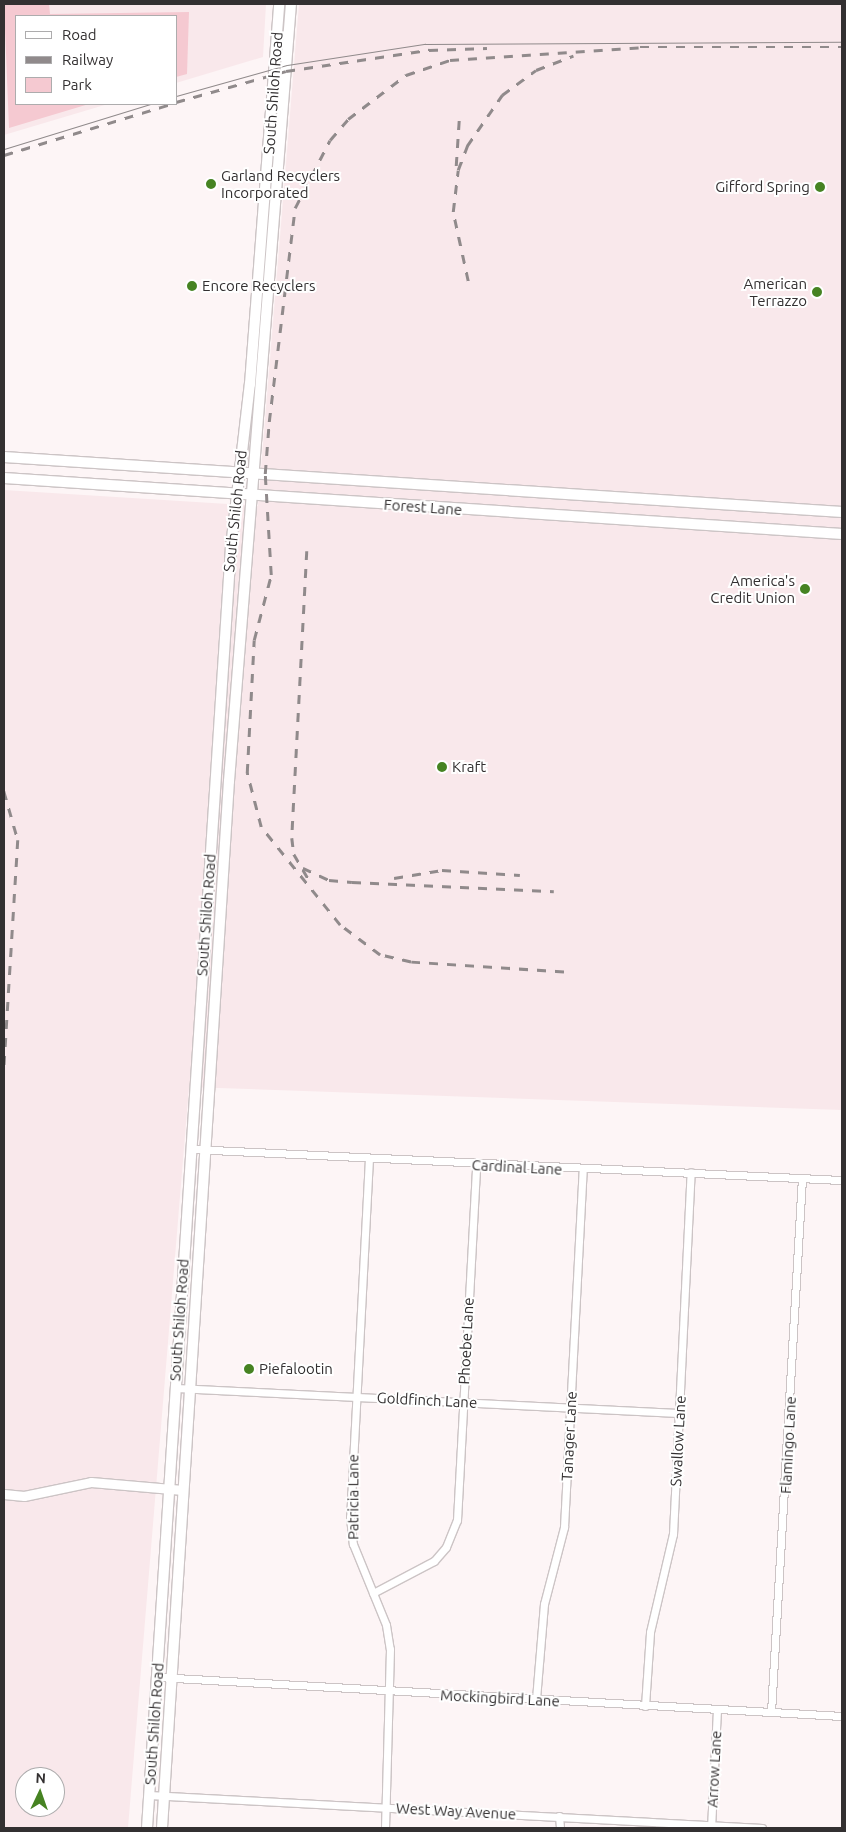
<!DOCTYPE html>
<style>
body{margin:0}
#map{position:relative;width:846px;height:1832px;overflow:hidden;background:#fdf5f6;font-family:Ubuntu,sans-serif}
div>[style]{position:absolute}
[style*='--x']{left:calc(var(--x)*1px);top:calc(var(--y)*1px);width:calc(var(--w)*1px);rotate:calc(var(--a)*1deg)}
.built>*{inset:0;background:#f9e8eb}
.green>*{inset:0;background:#f5c9d1}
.roads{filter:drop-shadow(1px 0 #ccc4c5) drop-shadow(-1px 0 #ccc4c5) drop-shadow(0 1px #ccc4c5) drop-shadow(0 -1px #ccc4c5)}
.minor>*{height:7px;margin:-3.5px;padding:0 3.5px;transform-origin:3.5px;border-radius:3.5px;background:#fff}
.tertiary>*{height:9px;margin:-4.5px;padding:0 4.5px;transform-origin:4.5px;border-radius:4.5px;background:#fff}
.secondary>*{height:10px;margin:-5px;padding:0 5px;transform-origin:5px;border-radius:5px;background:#fff}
.tram>*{height:1px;margin:-0.5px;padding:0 0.5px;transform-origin:0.5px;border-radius:0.5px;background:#908a8b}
.rail>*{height:2.5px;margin-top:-1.25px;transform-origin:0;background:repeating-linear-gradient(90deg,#908a8b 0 9px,transparent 0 18px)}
.dots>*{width:14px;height:14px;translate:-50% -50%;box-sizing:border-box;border:2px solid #fff;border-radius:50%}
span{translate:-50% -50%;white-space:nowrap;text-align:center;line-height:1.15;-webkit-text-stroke:4px #fff;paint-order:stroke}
.street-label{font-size:15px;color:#333031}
.poi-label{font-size:15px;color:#333031}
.left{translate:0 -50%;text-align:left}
.right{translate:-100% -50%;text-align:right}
.frame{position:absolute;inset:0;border:5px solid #333031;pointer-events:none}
.legend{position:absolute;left:15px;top:15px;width:162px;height:90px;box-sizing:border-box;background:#fff;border:1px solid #adacad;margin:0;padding:6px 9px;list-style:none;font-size:15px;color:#333031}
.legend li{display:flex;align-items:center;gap:10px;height:25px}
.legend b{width:25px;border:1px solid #adacad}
.north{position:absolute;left:15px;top:1767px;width:50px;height:50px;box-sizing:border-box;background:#fff;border:1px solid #adacad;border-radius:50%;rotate:3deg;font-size:14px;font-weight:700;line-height:20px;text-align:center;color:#333031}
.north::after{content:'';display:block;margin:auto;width:18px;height:22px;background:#468322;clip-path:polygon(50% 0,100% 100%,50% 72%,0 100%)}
</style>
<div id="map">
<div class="built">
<i style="clip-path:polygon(4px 4px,266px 4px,263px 57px,176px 83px,176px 16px,16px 16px,16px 104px,108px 104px,4px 135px)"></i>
<i style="clip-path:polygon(evenodd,299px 4px,842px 4px,842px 1110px,189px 1087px,128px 1828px,4px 1828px,4px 490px,258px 506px,299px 4px,25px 1777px,55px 1777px,55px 1807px,25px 1807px,25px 1777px)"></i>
</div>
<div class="green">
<i style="clip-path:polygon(4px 4px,49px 4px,50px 14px,189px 12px,187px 74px,176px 77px,176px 16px,16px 16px,16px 104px,89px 104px,9px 128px)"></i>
</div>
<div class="roads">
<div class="minor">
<i style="--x:191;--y:1149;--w:652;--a:2.73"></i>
<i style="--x:369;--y:1158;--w:360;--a:93"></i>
<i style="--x:350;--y:1517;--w:27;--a:84"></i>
<i style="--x:353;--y:1544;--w:87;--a:67.8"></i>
<i style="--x:386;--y:1625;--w:24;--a:81"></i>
<i style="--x:390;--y:1649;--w:179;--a:91.6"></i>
<i style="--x:175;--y:1388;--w:505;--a:2.84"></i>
<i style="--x:373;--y:1593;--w:69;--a:-27.7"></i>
<i style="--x:434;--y:1561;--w:18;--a:-49"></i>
<i style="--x:446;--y:1547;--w:29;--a:-68"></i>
<i style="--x:457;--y:1520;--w:357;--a:-86.9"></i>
<i style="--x:157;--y:1677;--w:686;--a:3.26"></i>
<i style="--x:536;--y:1699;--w:95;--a:-85.2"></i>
<i style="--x:544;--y:1604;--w:80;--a:-75.4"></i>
<i style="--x:564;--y:1527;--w:358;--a:-87"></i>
<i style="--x:645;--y:1706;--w:74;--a:-86.1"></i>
<i style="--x:650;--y:1632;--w:101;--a:-76.8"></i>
<i style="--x:673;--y:1534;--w:362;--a:-87.2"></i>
<i style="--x:771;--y:1712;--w:535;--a:-86.68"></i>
<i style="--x:149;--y:1795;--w:614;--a:3.08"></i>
<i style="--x:559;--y:1816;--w:12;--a:85"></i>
<i style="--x:711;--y:1828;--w:119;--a:-87.1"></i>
</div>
<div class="tertiary">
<i style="--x:4;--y:1494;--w:20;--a:6"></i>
<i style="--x:24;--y:1496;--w:68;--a:-11.8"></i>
<i style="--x:91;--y:1482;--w:92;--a:5"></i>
</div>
<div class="secondary">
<i style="--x:4;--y:457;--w:840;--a:3.76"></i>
<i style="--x:4;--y:478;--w:840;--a:3.82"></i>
<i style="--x:147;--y:1828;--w:1284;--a:-86.25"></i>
<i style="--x:231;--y:547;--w:164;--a:-83.4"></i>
<i style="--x:250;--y:384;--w:381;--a:-85.6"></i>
<i style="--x:162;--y:1828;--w:1049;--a:-86.34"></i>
<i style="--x:229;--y:781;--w:779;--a:-85.44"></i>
</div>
</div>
<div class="tram">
<i style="--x:176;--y:96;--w:115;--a:-15.6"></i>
<i style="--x:287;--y:65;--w:140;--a:-8.7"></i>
<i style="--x:425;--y:44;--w:417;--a:-0.3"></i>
<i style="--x:4;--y:149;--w:153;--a:-17.1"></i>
</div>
<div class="rail">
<i style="--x:640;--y:47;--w:202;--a:0"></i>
<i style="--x:176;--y:102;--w:114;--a:-15.7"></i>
<i style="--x:286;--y:71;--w:145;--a:-8.4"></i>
<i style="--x:429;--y:50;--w:58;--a:-2"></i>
<i style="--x:4;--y:155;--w:175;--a:-17"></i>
<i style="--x:456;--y:166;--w:46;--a:-86.3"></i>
<i style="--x:468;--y:281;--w:71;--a:-102.3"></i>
<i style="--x:453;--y:212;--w:42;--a:-83.2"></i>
<i style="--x:458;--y:170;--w:26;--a:-69"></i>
<i style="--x:467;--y:146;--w:62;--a:-55.5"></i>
<i style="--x:502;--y:95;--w:42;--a:-36.3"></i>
<i style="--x:536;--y:70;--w:40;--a:-21"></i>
<i style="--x:307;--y:551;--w:287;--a:93"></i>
<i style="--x:292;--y:838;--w:16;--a:83"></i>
<i style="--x:294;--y:854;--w:32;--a:60"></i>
<i style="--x:4;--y:791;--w:51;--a:74.1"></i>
<i style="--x:18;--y:840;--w:231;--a:93.5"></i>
<i style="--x:303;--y:868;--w:29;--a:25"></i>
<i style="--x:329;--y:880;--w:23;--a:5"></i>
<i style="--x:352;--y:882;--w:202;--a:2.6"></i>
<i style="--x:394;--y:878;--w:49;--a:-9.5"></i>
<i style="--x:442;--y:870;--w:78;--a:3.7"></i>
<i style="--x:564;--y:972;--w:153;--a:-176.3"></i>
<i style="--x:411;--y:962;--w:32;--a:-167"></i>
<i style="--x:380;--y:955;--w:50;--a:-143.1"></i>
<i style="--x:340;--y:925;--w:126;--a:-128.9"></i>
<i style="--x:261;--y:827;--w:56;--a:-104.5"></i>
<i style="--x:247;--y:773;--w:133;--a:-87"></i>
<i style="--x:254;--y:640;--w:67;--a:-75.3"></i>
<i style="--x:271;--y:575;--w:101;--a:-93.4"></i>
<i style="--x:265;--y:474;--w:52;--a:-85.6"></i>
<i style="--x:269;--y:422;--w:216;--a:-83.1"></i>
<i style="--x:295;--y:208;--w:76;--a:-62.8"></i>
<i style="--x:330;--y:140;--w:28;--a:-49"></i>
<i style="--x:348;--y:119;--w:73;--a:-37.2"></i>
<i style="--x:406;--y:75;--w:46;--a:-18.8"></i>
<i style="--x:450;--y:60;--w:196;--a:-3.8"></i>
</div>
<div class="dots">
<i style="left:211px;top:184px;background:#468322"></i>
<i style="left:820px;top:187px;background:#468322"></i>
<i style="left:192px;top:286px;background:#468322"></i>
<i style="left:817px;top:292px;background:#468322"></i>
<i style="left:805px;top:589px;background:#468322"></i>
<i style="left:442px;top:767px;background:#468322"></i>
<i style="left:249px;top:1369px;background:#468322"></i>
</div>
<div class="street-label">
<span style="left:273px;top:93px;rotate:-86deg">South Shiloh Road</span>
<span style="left:423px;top:507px;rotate:4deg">Forest Lane</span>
<span style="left:235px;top:511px;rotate:-84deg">South Shiloh Road</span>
<span style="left:206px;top:915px;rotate:-86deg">South Shiloh Road</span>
<span style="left:517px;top:1167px;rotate:3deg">Cardinal Lane</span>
<span style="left:179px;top:1320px;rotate:-86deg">South Shiloh Road</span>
<span style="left:466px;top:1341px;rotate:-87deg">Phoebe Lane</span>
<span style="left:427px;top:1400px;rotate:3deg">Goldfinch Lane</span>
<span style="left:569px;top:1436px;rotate:-87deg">Tanager Lane</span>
<span style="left:678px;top:1441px;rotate:-87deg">Swallow Lane</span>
<span style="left:788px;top:1445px;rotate:-87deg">Flamingo Lane</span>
<span style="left:353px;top:1497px;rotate:-90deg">Patricia Lane</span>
<span style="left:500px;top:1698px;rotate:3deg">Mockingbird Lane</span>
<span style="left:154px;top:1724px;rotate:-86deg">South Shiloh Road</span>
<span style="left:714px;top:1769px;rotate:-87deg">Arrow Lane</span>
<span style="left:456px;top:1811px;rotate:3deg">West Way Avenue</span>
</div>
<div class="poi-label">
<span class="left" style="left:221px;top:184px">Garland Recyclers<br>Incorporated</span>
<span class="right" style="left:810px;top:187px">Gifford Spring</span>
<span class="right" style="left:807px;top:292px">American<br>Terrazzo</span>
<span class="left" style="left:202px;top:286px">Encore Recyclers</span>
<span class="right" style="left:795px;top:589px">America's<br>Credit Union</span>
<span class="left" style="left:452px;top:767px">Kraft</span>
<span class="left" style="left:259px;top:1369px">Piefalootin</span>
</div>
<div class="frame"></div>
<ul class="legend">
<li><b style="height:6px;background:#fff"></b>Road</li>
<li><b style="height:6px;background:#908a8b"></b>Railway</li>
<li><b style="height:14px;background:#f5c9d1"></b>Park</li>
</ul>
<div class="north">N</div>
</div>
